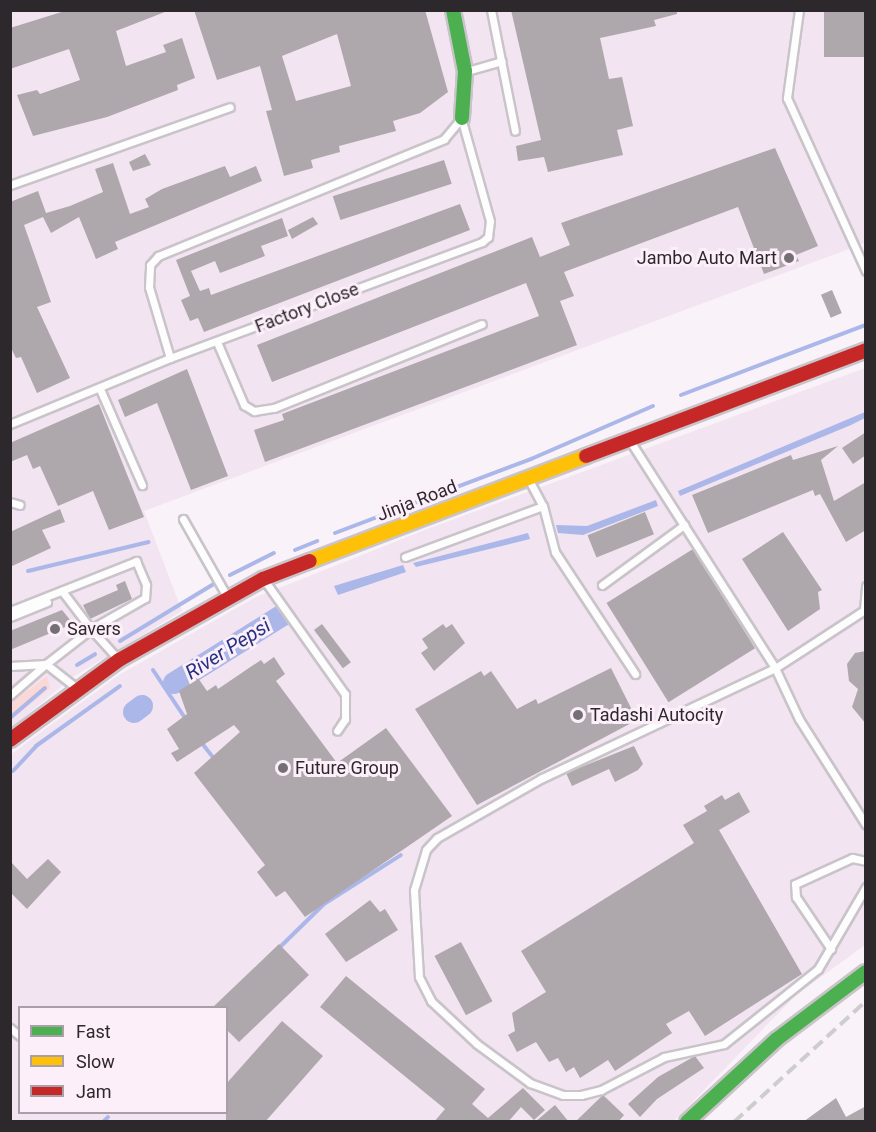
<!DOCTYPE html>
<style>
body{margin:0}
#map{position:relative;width:876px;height:1132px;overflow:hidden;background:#f9f2f8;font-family:Roboto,sans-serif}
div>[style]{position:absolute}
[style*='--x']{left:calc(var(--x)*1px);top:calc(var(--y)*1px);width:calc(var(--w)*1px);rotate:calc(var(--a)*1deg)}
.built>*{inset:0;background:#f2e4f0}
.green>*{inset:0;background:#fbd8d6}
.water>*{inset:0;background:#abb7e9}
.stream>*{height:4px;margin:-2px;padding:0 2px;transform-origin:2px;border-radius:2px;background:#abb7e9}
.river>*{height:22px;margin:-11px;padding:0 11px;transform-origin:11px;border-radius:11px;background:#abb7e9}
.building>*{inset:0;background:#aea8ac;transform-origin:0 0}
.roads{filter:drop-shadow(2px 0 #c9c4c9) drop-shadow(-2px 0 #c9c4c9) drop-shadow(0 2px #c9c4c9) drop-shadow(0 -2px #c9c4c9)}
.lane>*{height:7px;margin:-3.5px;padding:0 3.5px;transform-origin:3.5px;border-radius:3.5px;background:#fefdfe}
.fast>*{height:14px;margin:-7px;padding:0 7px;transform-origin:7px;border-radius:7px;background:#4caf50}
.slow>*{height:14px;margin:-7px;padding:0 7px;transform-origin:7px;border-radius:7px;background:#ffc107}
.jam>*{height:14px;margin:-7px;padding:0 7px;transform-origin:7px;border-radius:7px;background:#c62828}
.rail>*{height:4px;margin-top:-2px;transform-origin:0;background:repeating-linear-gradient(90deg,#cecdce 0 12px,transparent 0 18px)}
.dots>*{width:16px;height:16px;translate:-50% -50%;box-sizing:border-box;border:3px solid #fceffa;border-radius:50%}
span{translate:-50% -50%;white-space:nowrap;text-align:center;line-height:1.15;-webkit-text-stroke:6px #fceffa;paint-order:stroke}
.poi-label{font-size:18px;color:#2d282c}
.right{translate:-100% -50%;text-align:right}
.left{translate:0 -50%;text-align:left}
.street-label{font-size:18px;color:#2d282c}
.water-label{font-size:20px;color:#253382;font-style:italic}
.frame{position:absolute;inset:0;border:12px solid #2d282c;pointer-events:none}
.legend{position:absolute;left:18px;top:1006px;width:210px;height:108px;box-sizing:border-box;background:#fceffa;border:2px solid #a99fa8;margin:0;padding:8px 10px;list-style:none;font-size:18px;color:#2d282c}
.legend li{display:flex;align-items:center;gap:12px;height:30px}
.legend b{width:30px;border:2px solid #a99fa8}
</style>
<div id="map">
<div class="built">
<i style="clip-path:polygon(11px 11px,865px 11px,865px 243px,144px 511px,182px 611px,73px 677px,11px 728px)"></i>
<i style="clip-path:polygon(evenodd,865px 368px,865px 945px,796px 995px,674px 1121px,11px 1121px,10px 755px,119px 675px,254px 598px,430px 528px,865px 368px,20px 1008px,226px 1008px,226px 1112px,20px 1112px,20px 1008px)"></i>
</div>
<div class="green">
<i style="clip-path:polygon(47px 676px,50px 688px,11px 720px,11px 703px)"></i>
</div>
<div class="water">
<i style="clip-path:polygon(865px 412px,865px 418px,851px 425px,680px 496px,678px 491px)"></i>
<i style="clip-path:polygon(656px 500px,658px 506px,583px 535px,558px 533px,556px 525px,587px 526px)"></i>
<i style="clip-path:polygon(528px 533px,530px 539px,416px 567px,413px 563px)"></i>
<i style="clip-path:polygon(403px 565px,406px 572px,338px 595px,334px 586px)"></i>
<i style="clip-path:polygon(280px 612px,283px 618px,231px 652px,226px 644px)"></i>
<i style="clip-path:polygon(216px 651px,219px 656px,175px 686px,172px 679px)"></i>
</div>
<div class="stream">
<i style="--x:681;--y:395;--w:197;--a:-20.8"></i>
<i style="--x:335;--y:533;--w:210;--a:-20.7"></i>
<i style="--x:531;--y:459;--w:133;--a:-23.5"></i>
<i style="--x:295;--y:550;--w:24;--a:-22"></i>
<i style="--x:28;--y:571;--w:124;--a:-13.5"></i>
<i style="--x:230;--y:575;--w:49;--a:-26.6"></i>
<i style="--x:120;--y:641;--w:114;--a:-31.3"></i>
<i style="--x:77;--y:665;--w:21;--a:-31"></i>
<i style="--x:153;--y:670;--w:58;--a:56.3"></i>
<i style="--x:10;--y:718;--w:46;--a:-40.6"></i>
<i style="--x:201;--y:742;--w:23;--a:52"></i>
<i style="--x:13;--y:771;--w:34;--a:-47"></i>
<i style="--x:36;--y:746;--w:103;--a:-35.5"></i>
<i style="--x:278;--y:949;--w:64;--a:-44.4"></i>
<i style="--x:324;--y:904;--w:91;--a:-32.5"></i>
<i style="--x:103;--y:1122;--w:7;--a:-45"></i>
</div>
<div class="river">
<i style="--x:174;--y:683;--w:128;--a:-32"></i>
<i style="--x:134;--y:712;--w:10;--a:-37"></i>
</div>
<div class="building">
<i style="clip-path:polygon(68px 10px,170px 10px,116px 31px,126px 66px,166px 52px,163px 45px,182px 38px,195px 78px,177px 85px,178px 90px,107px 117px,33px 136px,17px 95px,37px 90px,40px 94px,80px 80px,69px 49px,10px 69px,10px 28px)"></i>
<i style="clip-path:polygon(evenodd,194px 10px,425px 10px,448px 92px,420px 113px,393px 121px,396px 131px,339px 146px,340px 152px,311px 160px,313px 168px,284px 176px,266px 111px,272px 110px,260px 66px,217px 80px,194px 10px,337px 34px,351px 86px,296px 101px,282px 56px,337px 34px)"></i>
<i style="clip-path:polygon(511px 10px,677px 10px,677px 14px,654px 20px,656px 26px,600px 38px,609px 79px,622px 77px,633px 126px,617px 130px,623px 155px,548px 172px,544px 157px,518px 161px,516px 146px,541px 140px)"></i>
<i style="left:824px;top:10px;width:40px;height:47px"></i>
<i style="clip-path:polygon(775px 148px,818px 246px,796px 255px,799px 261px,764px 274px,738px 207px,564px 272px,574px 296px,560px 301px,577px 345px,265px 462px,254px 430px,284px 420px,282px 414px,539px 316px,526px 283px,272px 382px,257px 345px,532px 237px,540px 257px,570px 245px,561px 223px)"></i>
<i style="clip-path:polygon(145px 154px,151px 165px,133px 171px,129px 162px)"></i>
<i style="left:444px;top:160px;width:25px;height:117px;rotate:72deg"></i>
<i style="clip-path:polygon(113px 163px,130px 214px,149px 207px,145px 199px,162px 189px,225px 166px,230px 177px,256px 166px,262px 181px,115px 242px,118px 249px,96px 259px,79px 217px,51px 233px,43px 217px,24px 225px,51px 302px,37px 307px,70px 378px,37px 393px,21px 357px,16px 358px,10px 346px,10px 202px,38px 191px,46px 213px,70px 206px,103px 192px,95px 169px)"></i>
<i style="clip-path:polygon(460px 204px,470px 230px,204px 332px,198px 318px,190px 321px,181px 300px,190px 296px,176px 260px,282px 218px,288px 236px,261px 246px,265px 256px,220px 273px,215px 261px,191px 271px,200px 291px,209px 288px,211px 295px)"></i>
<i style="clip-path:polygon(313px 217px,318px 224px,292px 239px,288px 230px)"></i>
<i style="left:832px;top:290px;width:25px;height:12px;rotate:67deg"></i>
<i style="clip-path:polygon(187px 369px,228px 476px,191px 490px,157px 403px,125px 417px,118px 400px)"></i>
<i style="clip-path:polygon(99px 404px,144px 517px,109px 530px,93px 491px,58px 506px,40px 466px,33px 469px,27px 455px,10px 462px,10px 443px)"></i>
<i style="clip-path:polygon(866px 432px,866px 455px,853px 464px,842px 448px)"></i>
<i style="clip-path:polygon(838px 446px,821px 460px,834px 501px,866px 482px,866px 530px,846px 542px,820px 494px,815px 496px,813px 490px,708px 533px,692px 495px,791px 455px,793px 460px)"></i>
<i style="clip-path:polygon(60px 509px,65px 522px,42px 530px,51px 548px,10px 567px,10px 532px)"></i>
<i style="left:645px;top:512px;width:24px;height:62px;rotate:68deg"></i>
<i style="clip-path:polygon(783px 532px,822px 590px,818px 592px,820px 609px,788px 631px,742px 559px)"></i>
<i style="left:693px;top:549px;width:117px;height:102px;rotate:58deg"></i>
<i style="clip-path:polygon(125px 581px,132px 599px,90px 619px,83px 605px,118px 590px,116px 585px)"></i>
<i style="clip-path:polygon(62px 610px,71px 621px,65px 627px,10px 650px,10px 631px)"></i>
<i style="left:322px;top:624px;width:48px;height:10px;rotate:53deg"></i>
<i style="clip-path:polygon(443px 624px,446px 628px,452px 624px,465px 643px,434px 671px,421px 653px,428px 648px,422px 639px)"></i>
<i style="clip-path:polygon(866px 651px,866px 724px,852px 707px,858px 689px,849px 681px,847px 664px,855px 653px)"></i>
<i style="clip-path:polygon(274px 657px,285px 674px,276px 681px,337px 763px,386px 728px,452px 816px,305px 917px,285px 891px,276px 897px,257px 872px,265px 865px,194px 773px,240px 732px,234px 725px,177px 762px,171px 753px,179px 749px,167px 729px,187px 714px,179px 691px,188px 685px,198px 678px,207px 691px,216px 685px,218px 689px,261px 660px,264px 664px)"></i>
<i style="clip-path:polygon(611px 668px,637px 720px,477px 805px,415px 709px,481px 671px,484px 676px,491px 671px,517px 709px,536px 699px,538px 704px)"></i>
<i style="clip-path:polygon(634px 746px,643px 764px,638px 770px,615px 782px,609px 769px,572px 786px,566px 773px)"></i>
<i style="clip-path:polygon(739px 792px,750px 812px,719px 830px,802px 974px,705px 1036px,689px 1011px,666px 1024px,672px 1033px,615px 1071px,608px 1060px,580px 1078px,574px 1067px,566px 1072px,558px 1058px,549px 1062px,536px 1042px,517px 1052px,508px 1035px,515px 1031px,512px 1013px,546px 992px,521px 951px,694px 843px,683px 825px,707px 811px,704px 806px,722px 795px,725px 800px)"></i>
<i style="clip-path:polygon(48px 859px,61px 872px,27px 909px,10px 892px,10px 861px,27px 879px)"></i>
<i style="clip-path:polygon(370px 900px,380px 912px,385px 909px,398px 930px,346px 962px,325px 934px)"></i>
<i style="left:461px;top:942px;width:67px;height:30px;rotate:62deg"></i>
<i style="clip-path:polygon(279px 944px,309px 975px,239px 1042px,226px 1029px,226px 1008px,212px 1008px)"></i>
<i style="clip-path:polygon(346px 976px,485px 1089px,472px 1104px,488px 1118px,523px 1088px,545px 1110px,534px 1120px,521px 1107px,508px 1122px,434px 1122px,445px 1109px,320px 1007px)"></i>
<i style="clip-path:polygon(282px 1021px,323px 1056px,265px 1122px,226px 1122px,226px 1084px)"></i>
<i style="clip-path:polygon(695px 1056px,704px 1068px,657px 1099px,640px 1117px,628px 1104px,658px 1077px)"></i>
<i style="clip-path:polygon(603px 1095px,624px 1115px,618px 1122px,575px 1122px)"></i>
<i style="clip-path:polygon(836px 1098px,846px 1117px,866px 1106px,866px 1122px,803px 1122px)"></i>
<i style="clip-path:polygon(555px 1105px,569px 1122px,535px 1122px)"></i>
</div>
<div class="roads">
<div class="lane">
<i style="--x:491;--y:10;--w:123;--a:78.8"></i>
<i style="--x:799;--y:10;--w:89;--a:97.8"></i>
<i style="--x:787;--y:98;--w:190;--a:65.5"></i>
<i style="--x:467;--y:71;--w:36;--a:-16"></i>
<i style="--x:10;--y:185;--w:233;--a:-19.5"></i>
<i style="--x:217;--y:342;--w:69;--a:66.8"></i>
<i style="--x:244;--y:405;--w:12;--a:31"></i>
<i style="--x:254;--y:411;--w:20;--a:-9"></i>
<i style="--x:274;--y:408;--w:224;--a:-22"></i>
<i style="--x:170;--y:358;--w:74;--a:-106.5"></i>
<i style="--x:149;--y:287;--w:22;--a:-87"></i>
<i style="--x:150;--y:265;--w:12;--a:-48"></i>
<i style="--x:158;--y:256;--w:309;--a:-22.2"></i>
<i style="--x:444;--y:139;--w:25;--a:-50"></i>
<i style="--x:100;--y:389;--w:105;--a:66.4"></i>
<i style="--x:10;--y:424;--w:173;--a:-22.4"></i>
<i style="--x:170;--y:358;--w:333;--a:-20.4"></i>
<i style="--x:482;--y:242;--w:8;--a:-40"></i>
<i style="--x:488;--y:237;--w:16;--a:-83"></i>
<i style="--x:490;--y:221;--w:104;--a:-105.6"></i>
<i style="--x:632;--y:444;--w:266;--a:57.4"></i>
<i style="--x:775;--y:668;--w:56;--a:64.8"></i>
<i style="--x:799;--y:719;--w:125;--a:57.7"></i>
<i style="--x:530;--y:482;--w:27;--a:62"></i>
<i style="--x:543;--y:506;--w:48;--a:75.4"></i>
<i style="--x:555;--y:552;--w:146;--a:56.7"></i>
<i style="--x:10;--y:502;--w:10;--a:17"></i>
<i style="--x:183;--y:519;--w:85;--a:60.4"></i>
<i style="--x:405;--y:557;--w:147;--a:-20.3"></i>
<i style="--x:267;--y:584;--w:135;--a:54.7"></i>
<i style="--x:345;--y:694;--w:25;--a:90"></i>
<i style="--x:345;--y:719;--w:14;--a:124"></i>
<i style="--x:602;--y:585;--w:102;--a:-36.2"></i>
<i style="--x:866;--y:609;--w:108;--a:147"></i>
<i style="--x:775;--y:668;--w:258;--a:154.7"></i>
<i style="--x:542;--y:778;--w:121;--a:150.3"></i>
<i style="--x:437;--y:838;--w:16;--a:133"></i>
<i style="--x:426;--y:850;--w:42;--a:106.7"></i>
<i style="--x:414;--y:890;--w:87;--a:86.7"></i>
<i style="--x:419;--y:977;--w:27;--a:63"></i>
<i style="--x:431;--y:1001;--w:63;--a:43.1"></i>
<i style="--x:477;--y:1044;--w:66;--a:36.3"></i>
<i style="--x:530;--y:1083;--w:35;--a:20"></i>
<i style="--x:563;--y:1095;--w:18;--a:0"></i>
<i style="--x:581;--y:1095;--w:21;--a:-14"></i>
<i style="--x:601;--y:1090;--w:71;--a:-27.6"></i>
<i style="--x:664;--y:1057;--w:61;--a:-12.2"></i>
<i style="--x:724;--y:1044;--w:120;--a:-38.6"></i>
<i style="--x:818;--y:969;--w:95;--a:-59.7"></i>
<i style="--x:864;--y:610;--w:24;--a:-85"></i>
<i style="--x:10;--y:611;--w:136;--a:-21.6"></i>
<i style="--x:136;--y:561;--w:26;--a:67"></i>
<i style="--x:146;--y:585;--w:13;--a:94"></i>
<i style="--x:145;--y:598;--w:62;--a:150.1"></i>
<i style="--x:91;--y:629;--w:36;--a:48"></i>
<i style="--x:10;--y:617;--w:40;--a:-22"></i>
<i style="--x:10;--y:666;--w:36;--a:-3"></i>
<i style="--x:46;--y:664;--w:57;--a:-37.9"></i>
<i style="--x:91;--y:629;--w:48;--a:-127.3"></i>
<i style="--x:10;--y:695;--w:48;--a:-40.7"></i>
<i style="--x:46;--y:664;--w:36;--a:38"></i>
<i style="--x:831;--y:949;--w:63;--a:-123.9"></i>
<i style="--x:796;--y:897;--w:13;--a:-94"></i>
<i style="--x:795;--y:884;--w:63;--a:-24.5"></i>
<i style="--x:852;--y:858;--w:14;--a:12"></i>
<i style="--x:10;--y:1028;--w:13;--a:39"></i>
</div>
<div class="fast">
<i style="--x:453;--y:10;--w:62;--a:78.9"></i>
<i style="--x:465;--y:71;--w:47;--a:93.7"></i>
<i style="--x:687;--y:1122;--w:122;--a:-42.7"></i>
<i style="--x:777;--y:1039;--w:111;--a:-37"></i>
</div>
<div class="slow">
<i style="--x:310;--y:561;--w:295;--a:-20.8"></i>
</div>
<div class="jam">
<i style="--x:586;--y:456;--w:299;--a:-20.7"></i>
<i style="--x:10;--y:740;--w:135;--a:-36.3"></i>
<i style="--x:119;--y:660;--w:165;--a:-29.4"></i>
<i style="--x:263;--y:579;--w:50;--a:-21"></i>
</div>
</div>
<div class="rail">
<i style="--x:734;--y:1122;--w:179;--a:-42.5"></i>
</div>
<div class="dots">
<i style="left:789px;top:258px;background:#746f73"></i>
<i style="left:55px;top:629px;background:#746f73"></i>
<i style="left:578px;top:715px;background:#746f73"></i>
<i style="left:283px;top:768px;background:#746f73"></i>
</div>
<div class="poi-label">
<span class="right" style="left:777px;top:258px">Jambo Auto Mart</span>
<span class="left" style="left:67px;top:629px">Savers</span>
<span class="left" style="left:590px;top:715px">Tadashi Autocity</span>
<span class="left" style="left:295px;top:768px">Future Group</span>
</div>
<div class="street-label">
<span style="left:307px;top:308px;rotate:-21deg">Factory Close</span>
<span style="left:417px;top:501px;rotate:-21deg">Jinja Road</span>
</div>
<div class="water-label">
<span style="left:228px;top:649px;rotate:-32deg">River Pepsi</span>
</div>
<div class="frame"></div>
<ul class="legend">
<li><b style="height:8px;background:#4caf50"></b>Fast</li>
<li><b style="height:8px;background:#ffc107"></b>Slow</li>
<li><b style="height:8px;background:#c62828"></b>Jam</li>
</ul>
</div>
